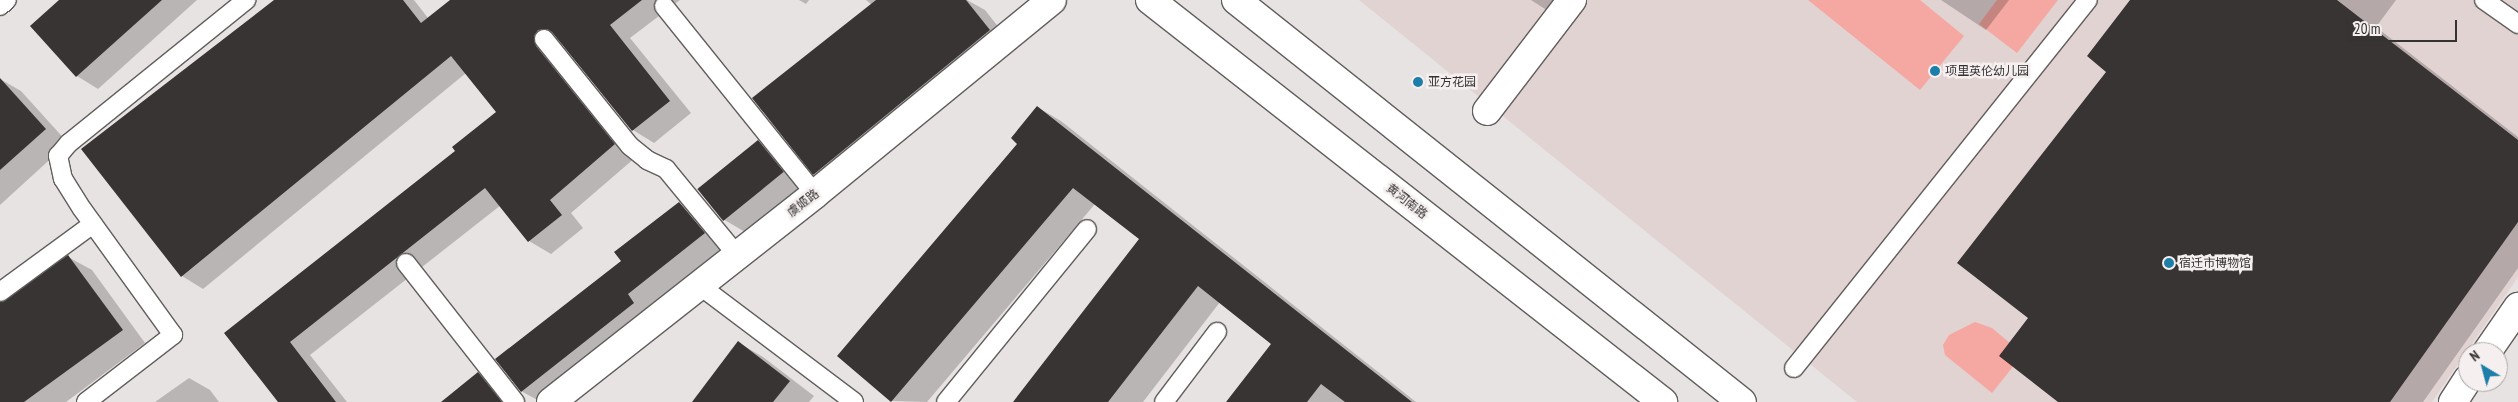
<!DOCTYPE html>
<meta charset="utf-8">
<style>
body{margin:0}
#map{position:relative;width:2518px;height:402px;overflow:hidden;background:#e7e3e2;font-family:"PT Sans Narrow","Noto Sans SC",sans-serif}
div>[style]{position:absolute}
[style*='--x']{left:calc(var(--x)*1px);top:calc(var(--y)*1px);width:calc(var(--w)*1px);rotate:calc(var(--a)*1deg)}
.built>*{inset:0;background:#e1d3d2}
.green>*{inset:0;background:#f5a7a1}
.shadow>*{inset:0;background:#0003}
.building>*{inset:0;background:#383434;transform-origin:0 0}
.roads{filter:drop-shadow(1px 0 #625e5d) drop-shadow(-1px 0 #625e5d) drop-shadow(0 1px #625e5d) drop-shadow(0 -1px #625e5d)}
.service>*{height:18px;margin:-9px;padding:0 9px;transform-origin:9px;border-radius:9px;background:#fff}
.pedestrian>*{height:28px;margin:-14px;padding:0 14px;transform-origin:14px;border-radius:14px;background:#fff}
.minor>*{height:28px;margin:-14px;padding:0 14px;transform-origin:14px;border-radius:14px;background:#fff}
.tertiary>*{height:28px;margin:-14px;padding:0 14px;transform-origin:14px;border-radius:14px;background:#fff}
.primary>*{height:28px;margin:-14px;padding:0 14px;transform-origin:14px;border-radius:14px;background:#fff}
.dots>*{width:14px;height:14px;translate:-50% -50%;box-sizing:border-box;border:2px solid #f5f0ef;border-radius:50%}
span{translate:-50% -50%;white-space:nowrap;text-align:center;line-height:1.15;-webkit-text-stroke:5px #f5f0ef;paint-order:stroke}
.poi-label{font-size:12px;color:#343232}
.left{translate:0 -50%;text-align:left}
.street-label{font-size:12px;color:#343232}
.north{position:absolute;left:2458px;top:342px;width:50px;height:50px;box-sizing:border-box;background:#f5f0ef;border:1px solid #a8a4a3;border-radius:50%;rotate:323deg;font-size:14px;font-weight:700;line-height:20px;text-align:center;color:#343232}
.north::after{content:'';display:block;margin:auto;width:18px;height:22px;background:#1c7ea9;clip-path:polygon(50% 0,100% 100%,50% 72%,0 100%)}
.scale{position:absolute;left:2346px;top:20px;width:111px;height:22px;box-sizing:border-box;border:2px solid #343232;border-top:0;padding-left:6px;font-size:15px;line-height:18px;white-space:nowrap;color:#343232;-webkit-text-stroke:4px #f5f0ef;paint-order:stroke}
</style>
<div id="map">
<div class="built">
<i style="clip-path:polygon(1359px 0,2518px 0,2518px 277px,2432px 402px,1857px 402px)"></i>
</div>
<div class="green">
<i style="clip-path:polygon(1808px 0,1920px 0,1964px 36px,1920px 90px)"></i>
<i style="clip-path:polygon(1997px 0,2058px 0,2017px 53px,1979px 24px)"></i>
<i style="clip-path:polygon(1975px 322px,1992px 328px,2023px 354px,1992px 393px,1945px 355px,1943px 345px,1949px 335px)"></i>
</div>
<div class="shadow">
<i style="clip-path:polygon(61px 0,197px 0,98px 89px,77px 76px)"></i>
<i style="clip-path:polygon(276px 0,414px 0,428px 18px,452px 0,680px 0,630px 38px,691px 113px,654px 143px,633px 130px,562px 42px,555px 47px,636px 157px,571px 213px,583px 228px,551px 254px,529px 241px,501px 205px,310px 355px,347px 402px,279px 402px,226px 333px,457px 151px,498px 112px,466px 73px,203px 289px,182px 276px)"></i>
<i style="clip-path:polygon(799px 0,809px 0,806px 4px)"></i>
<i style="clip-path:polygon(866px 0,967px 0,985px 10px,1011px 43px,836px 186px,814px 174px,754px 99px,872px 5px)"></i>
<i style="clip-path:polygon(1531px 0,1582px 0,1565px 22px)"></i>
<i style="clip-path:polygon(1941px 0,2009px 0,1986px 30px)"></i>
<i style="clip-path:polygon(2132px 0,2396px 0,2376px 27px,2518px 137px,2518px 268px,2423px 402px,2060px 402px,2108px 72px)"></i>
<i style="clip-path:polygon(0 79px,21px 91px,68px 143px,0 205px)"></i>
<i style="clip-path:polygon(1037px 107px,1061px 121px,1416px 402px,1227px 402px,1272px 343px,1220px 302px,1143px 402px,1014px 402px,1140px 239px,1095px 204px,927px 402px,892px 401px,839px 356px,1019px 144px)"></i>
<i style="clip-path:polygon(758px 142px,780px 154px,805px 185px,745px 232px,723px 219px,698px 189px)"></i>
<i style="clip-path:polygon(679px 203px,701px 216px,726px 246px,648px 307px,655px 315px,541px 402px,521px 391px)"></i>
<i style="clip-path:polygon(68px 257px,92px 270px,145px 343px,66px 402px,0 402px,0 303px)"></i>
<i style="clip-path:polygon(739px 343px,763px 357px,814px 396px,809px 402px,693px 402px)"></i>
<i style="clip-path:polygon(478px 374px,500px 386px,512px 402px,443px 402px)"></i>
<i style="clip-path:polygon(189px 378px,210px 390px,219px 402px,155px 402px)"></i>
</div>
<div class="building">
<i style="clip-path:polygon(59px 0,162px 0,76px 77px,30px 26px)"></i>
<i style="clip-path:polygon(274px 0,403px 0,421px 23px,450px 0,642px 0,610px 25px,670px 101px,632px 131px,552px 32px,547px 29px,538px 30px,534px 36px,536px 46px,615px 144px,550px 200px,562px 215px,528px 242px,485px 188px,290px 342px,336px 402px,278px 402px,224px 333px,455px 151px,452px 147px,496px 112px,451px 56px,181px 277px,81px 149px)"></i>
<i style="clip-path:polygon(876px 0,966px 0,990px 30px,813px 175px,752px 98px)"></i>
<i style="clip-path:polygon(2130px 0,2337px 0,2518px 140px,2518px 222px,2390px 402px,2058px 402px,1999px 356px,2028px 318px,1957px 263px,2106px 72px,2087px 56px)"></i>
<i style="clip-path:polygon(0 78px,46px 129px,0 170px)"></i>
<i style="clip-path:polygon(1037px 106px,1412px 402px,1345px 402px,1321px 384px,1307px 402px,1226px 402px,1271px 344px,1198px 286px,1108px 402px,1013px 402px,1139px 239px,1073px 188px,891px 402px,837px 356px,1017px 144px,1011px 138px)"></i>
<i style="left:758px;top:140px;width:41px;height:78px;rotate:51deg"></i>
<i style="clip-path:polygon(679px 202px,705px 233px,628px 294px,634px 303px,521px 392px,495px 359px,621px 261px,614px 252px)"></i>
<i style="clip-path:polygon(68px 255px,123px 330px,24px 402px,0 402px,0 302px)"></i>
<i style="clip-path:polygon(738px 341px,790px 381px,773px 402px,692px 402px)"></i>
<i style="clip-path:polygon(478px 372px,502px 402px,441px 402px)"></i>
</div>
<div class="roads">
<div class="service">
<i style="--x:2484;--y:0;--w:42;--a:35.2"></i>
<i style="--x:0;--y:6;--w:9;--a:-41"></i>
<i style="--x:664;--y:6;--w:241;--a:51.2"></i>
<i style="--x:544;--y:39;--w:137;--a:51.2"></i>
<i style="--x:630;--y:146;--w:22;--a:39"></i>
<i style="--x:647;--y:160;--w:21;--a:25"></i>
<i style="--x:666;--y:169;--w:112;--a:50.5"></i>
<i style="--x:406;--y:263;--w:177;--a:51.9"></i>
<i style="--x:699;--y:285;--w:194;--a:37"></i>
<i style="--x:0;--y:292;--w:115;--a:-36.2"></i>
<i style="--x:1794;--y:368;--w:471;--a:-51.4"></i>
<i style="--x:86;--y:402;--w:110;--a:-37.6"></i>
<i style="--x:173;--y:335;--w:155;--a:-125.8"></i>
<i style="--x:82;--y:209;--w:36;--a:-122"></i>
<i style="--x:63;--y:179;--w:24;--a:-102"></i>
<i style="--x:58;--y:156;--w:17;--a:-50"></i>
<i style="--x:69;--y:143;--w:228;--a:-38.9"></i>
<i style="--x:946;--y:402;--w:223;--a:-50.8"></i>
<i style="--x:1164;--y:402;--w:88;--a:-52.9"></i>
</div>
<div class="pedestrian">
<i style="--x:1487;--y:111;--w:140;--a:-52.6"></i>
</div>
<div class="minor">
<i style="--x:551;--y:402;--w:336;--a:-38.2"></i>
<i style="--x:815;--y:194;--w:306;--a:-39.3"></i>
</div>
<div class="tertiary">
<i style="--x:2487;--y:352;--w:55;--a:-55.4"></i>
<i style="--x:2453;--y:402;--w:27;--a:-57"></i>
</div>
<div class="primary">
<i style="--x:1150;--y:0;--w:652;--a:38.08"></i>
<i style="--x:1236;--y:0;--w:646;--a:38.47"></i>
</div>
</div>
<div class="dots">
<i style="left:1935px;top:71px;background:#1c7ea9"></i>
<i style="left:1418px;top:82px;background:#1c7ea9"></i>
<i style="left:2169px;top:263px;background:#1c7ea9"></i>
</div>
<div class="poi-label">
<span class="left" style="left:1945px;top:71px">项里英伦幼儿园</span>
<span class="left" style="left:1428px;top:82px">亚方花园</span>
<span class="left" style="left:2179px;top:263px">宿迁市博物馆</span>
</div>
<div class="street-label">
<span style="left:1407px;top:201px;rotate:38deg">黄河南路</span>
<span style="left:803px;top:203px;rotate:-38deg">虞姬路</span>
</div>
<div class="north">N</div>
<div class="scale">20 m</div>
</div>
